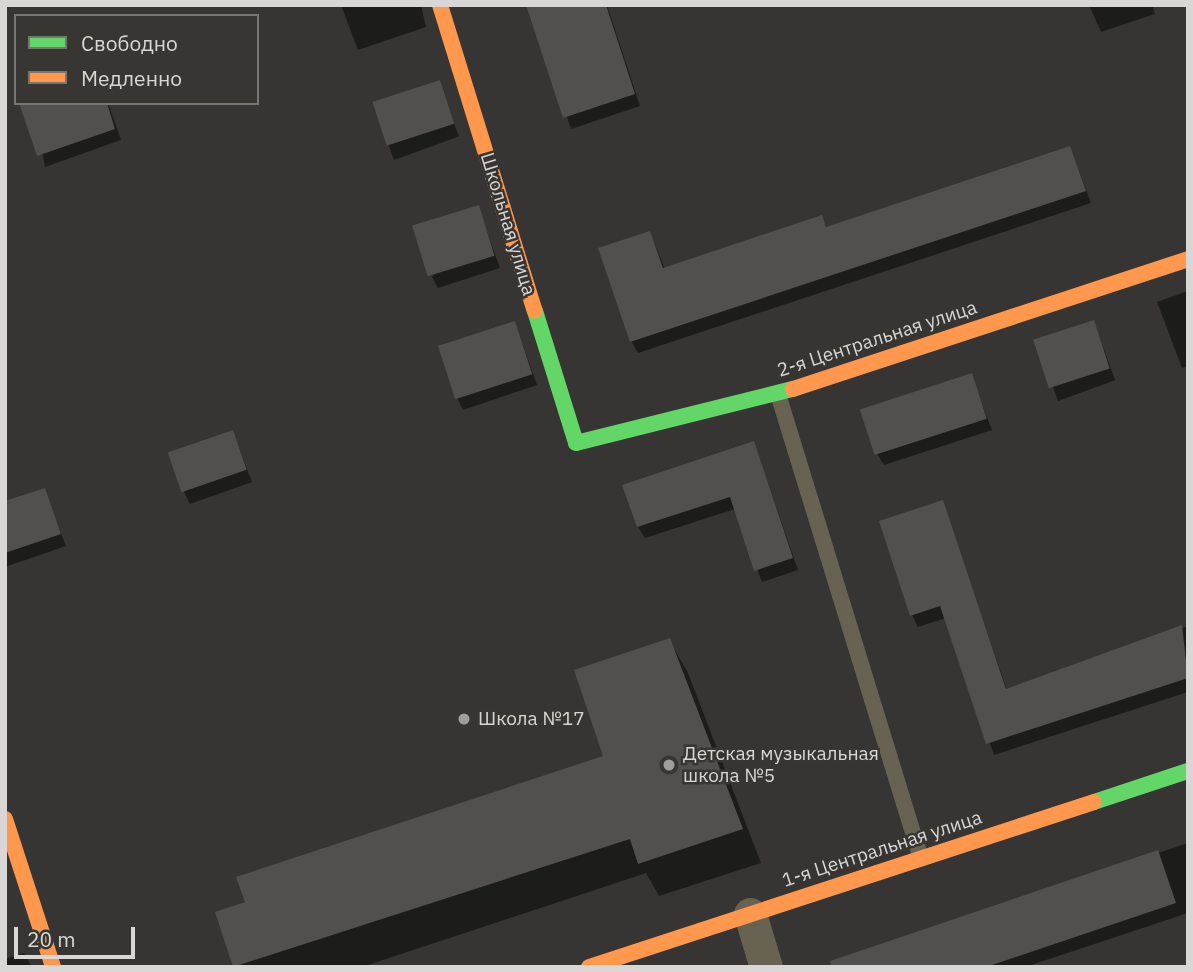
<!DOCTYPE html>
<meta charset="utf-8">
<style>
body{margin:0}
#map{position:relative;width:1193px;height:972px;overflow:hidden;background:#363533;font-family:"IBM Plex Sans",sans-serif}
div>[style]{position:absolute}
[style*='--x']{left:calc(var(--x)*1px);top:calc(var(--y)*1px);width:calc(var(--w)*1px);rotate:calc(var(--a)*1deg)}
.shadow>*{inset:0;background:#0007;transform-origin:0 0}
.building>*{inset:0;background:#51504f;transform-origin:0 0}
.lane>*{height:16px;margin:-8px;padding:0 8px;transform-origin:8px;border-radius:8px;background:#676252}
.street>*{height:33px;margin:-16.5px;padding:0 16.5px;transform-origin:16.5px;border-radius:16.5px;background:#676252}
.fast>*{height:16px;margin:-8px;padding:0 8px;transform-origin:8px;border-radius:8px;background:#63d668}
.slow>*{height:16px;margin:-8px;padding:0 8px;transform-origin:8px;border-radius:8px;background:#ff974d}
.dots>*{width:19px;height:19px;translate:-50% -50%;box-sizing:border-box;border:4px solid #373632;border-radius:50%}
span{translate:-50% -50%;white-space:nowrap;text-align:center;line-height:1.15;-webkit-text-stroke:5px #373632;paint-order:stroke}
.street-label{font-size:19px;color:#d8d7d5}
.poi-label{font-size:19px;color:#d8d7d5}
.left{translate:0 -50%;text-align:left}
.frame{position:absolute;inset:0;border:7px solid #d8d7d5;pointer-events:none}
.legend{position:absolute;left:14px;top:14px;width:245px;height:91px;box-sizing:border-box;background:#373632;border:2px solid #777673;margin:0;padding:9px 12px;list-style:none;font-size:21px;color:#d8d7d5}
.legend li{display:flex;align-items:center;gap:14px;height:35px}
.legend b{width:35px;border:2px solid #777673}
.scale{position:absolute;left:14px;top:927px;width:121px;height:32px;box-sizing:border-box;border:4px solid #d8d7d5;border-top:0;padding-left:9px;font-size:21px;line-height:24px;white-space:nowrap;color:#d8d7d5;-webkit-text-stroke:5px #373632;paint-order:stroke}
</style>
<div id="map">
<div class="shadow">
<i style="clip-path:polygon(341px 5px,421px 5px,426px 27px,358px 50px)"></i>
<i style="clip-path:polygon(528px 5px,607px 5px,640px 106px,571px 129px)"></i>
<i style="clip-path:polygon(1089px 5px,1152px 5px,1155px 14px,1101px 32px)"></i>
<i style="left:439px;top:82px;width:58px;height:69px;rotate:70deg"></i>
<i style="clip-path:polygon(34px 103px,108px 103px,121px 140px,45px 167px)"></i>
<i style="clip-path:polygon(1070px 148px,1091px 203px,638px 353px,631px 341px,650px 233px,665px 269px,821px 217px,828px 229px)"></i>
<i style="clip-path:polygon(478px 207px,500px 268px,438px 288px,432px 277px)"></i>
<i style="clip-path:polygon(1188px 291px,1188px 366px,1182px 368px,1157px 302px)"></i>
<i style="left:1094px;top:322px;width:62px;height:61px;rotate:70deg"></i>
<i style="clip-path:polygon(515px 323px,537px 385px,463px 410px,457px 398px)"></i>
<i style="clip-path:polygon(971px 375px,992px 430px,884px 465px,877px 454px)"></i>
<i style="clip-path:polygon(233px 432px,252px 482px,190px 504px,184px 492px)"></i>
<i style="clip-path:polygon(754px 443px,798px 570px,762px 582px,735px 509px,645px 538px,638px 527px)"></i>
<i style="clip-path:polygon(44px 490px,66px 546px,5px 567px,5px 503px)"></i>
<i style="clip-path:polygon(942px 502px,1007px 690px,1188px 626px,1188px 692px,994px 755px,946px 618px,918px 627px,912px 615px)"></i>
<i style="clip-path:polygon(669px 640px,688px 673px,761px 863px,659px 896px,646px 873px,362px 967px,234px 967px,217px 913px,605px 757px)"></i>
<i style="clip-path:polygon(1188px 843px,1188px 913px,1025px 967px,847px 967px,844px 958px)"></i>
<i style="clip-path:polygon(24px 953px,32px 967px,5px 967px,5px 959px)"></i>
</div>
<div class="building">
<i style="clip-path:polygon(526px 5px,606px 5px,635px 94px,563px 118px)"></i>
<i style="left:440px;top:80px;width:46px;height:71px;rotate:72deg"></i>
<i style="clip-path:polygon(19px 103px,107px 103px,115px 129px,37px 156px)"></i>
<i style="clip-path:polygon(1070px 146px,1086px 191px,630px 342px,598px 248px,650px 231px,663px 268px,822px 215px,826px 227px)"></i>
<i style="left:479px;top:205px;width:53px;height:70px;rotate:73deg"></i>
<i style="left:1094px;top:320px;width:51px;height:64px;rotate:72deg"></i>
<i style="left:515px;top:321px;width:56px;height:81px;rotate:72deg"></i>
<i style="left:972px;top:373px;width:48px;height:118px;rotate:72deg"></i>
<i style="left:233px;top:430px;width:42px;height:69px;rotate:71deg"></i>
<i style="clip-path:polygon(754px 441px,793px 558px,754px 571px,730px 497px,637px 527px,622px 485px)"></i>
<i style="clip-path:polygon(45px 488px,61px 534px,5px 553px,5px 501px)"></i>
<i style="clip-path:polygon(943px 500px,1006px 689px,1182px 625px,1188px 678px,986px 744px,940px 606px,910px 616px,879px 521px)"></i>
<i style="clip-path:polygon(670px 638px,743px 829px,638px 864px,630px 839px,233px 967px,215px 912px,245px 902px,236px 877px,603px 756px,574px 670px)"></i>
<i style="clip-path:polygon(1158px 850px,1176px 903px,986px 967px,831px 967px,830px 961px)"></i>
</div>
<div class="lane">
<i style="--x:778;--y:394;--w:486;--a:72.9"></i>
</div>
<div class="street">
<i style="--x:750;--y:914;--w:55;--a:73.2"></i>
</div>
<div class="fast">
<i style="--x:535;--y:311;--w:138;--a:72.7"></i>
<i style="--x:576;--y:443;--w:224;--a:-14"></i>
<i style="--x:1094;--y:802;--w:99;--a:-18.3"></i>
</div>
<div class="slow">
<i style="--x:440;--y:5;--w:320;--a:72.8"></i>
<i style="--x:793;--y:389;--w:416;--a:-18.2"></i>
<i style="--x:5;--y:819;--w:156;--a:72"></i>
<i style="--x:589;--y:967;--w:531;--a:-18.09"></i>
</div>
<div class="dots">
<i style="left:464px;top:719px;background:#9f9e9c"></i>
<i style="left:669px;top:765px;background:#9f9e9c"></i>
</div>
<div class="street-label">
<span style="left:508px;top:224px;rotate:73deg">Школьная улица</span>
<span style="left:877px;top:339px;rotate:-18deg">2-я Центральная улица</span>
<span style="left:882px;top:849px;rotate:-18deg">1-я Центральная улица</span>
</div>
<div class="poi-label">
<span class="left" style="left:478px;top:719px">Школа №17</span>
<span class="left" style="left:683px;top:765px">Детская музыкальная<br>школа №5</span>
</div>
<div class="frame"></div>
<ul class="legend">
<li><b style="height:9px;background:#63d668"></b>Свободно</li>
<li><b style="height:9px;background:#ff974d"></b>Медленно</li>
</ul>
<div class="scale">20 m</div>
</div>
